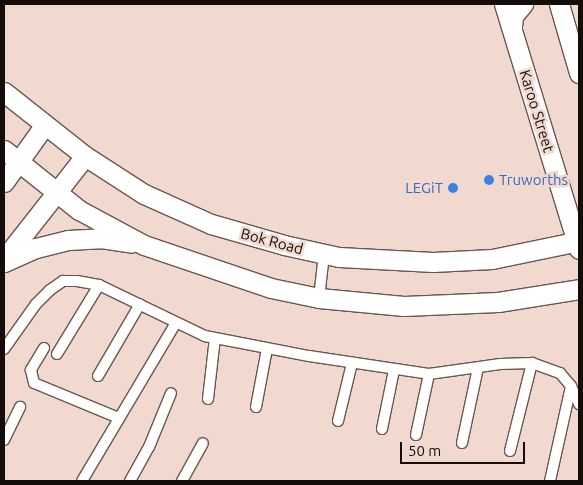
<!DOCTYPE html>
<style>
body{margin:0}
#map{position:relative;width:583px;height:485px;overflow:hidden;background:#f1d9d0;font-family:Ubuntu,sans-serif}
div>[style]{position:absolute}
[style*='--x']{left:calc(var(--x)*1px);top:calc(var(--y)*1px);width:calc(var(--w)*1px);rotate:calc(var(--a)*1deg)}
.roads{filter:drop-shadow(1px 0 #6a564f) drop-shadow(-1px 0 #6a564f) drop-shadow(0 1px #6a564f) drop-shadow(0 -1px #6a564f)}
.lane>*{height:10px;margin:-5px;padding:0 5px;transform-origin:5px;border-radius:5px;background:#fff}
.street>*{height:19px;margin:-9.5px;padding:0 9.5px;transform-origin:9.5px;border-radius:9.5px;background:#fff}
.dots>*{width:14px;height:14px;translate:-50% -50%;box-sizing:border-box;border:2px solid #f1d9d0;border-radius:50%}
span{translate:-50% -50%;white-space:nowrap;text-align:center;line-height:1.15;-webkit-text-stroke:5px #f1d9d0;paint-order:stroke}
.street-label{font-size:15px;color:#150d0a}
.shop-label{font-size:15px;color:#366cbe}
.left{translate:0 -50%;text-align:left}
.right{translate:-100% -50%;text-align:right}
.frame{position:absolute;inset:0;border:5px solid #150d0a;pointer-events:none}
.scale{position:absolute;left:400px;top:442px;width:125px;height:22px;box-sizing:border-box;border:2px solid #150d0a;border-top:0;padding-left:6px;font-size:15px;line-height:18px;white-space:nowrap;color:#150d0a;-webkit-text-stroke:4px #f1d9d0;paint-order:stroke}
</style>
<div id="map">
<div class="roads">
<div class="lane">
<i style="--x:319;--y:298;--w:44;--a:-83.5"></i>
<i style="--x:44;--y:348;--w:26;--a:121"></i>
<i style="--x:31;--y:370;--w:13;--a:77"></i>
<i style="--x:34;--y:383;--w:92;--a:22.4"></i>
<i style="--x:4;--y:349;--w:55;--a:-54.6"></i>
<i style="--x:36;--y:304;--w:20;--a:-45"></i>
<i style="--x:50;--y:290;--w:16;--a:-35"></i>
<i style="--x:63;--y:281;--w:14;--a:0"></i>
<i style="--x:77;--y:281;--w:22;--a:10"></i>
<i style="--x:99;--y:285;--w:118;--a:25.7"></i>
<i style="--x:205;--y:336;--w:106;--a:10.9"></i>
<i style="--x:309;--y:356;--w:121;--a:8.5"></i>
<i style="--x:429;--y:374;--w:72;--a:-8"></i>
<i style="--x:500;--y:364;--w:32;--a:-2"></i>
<i style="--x:532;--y:363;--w:30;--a:20"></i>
<i style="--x:560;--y:373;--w:17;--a:50"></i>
<i style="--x:571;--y:386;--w:20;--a:66"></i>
<i style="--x:57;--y:354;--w:81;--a:-58.7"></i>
<i style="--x:98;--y:376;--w:83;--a:-59.7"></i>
<i style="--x:208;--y:399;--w:61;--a:-83.5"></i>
<i style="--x:256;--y:407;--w:59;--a:-79.3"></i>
<i style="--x:338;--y:421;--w:60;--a:-76.4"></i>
<i style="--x:382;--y:429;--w:60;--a:-78.5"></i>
<i style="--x:416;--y:435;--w:62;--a:-78"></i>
<i style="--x:4;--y:440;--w:37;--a:-64"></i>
<i style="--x:462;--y:443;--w:77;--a:-78"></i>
<i style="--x:510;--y:451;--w:91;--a:-76"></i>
<i style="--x:82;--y:481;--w:184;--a:-59.3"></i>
<i style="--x:130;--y:481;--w:39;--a:-61"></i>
<i style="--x:149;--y:447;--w:58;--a:-67.8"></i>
<i style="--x:182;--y:481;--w:43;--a:-61.1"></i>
<i style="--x:550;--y:481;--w:97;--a:-77.5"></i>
</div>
<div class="street">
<i style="--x:504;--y:4;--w:256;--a:73"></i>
<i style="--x:559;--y:4;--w:72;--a:73.8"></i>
<i style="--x:512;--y:26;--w:10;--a:-84"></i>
<i style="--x:513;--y:16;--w:16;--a:-50"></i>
<i style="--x:4;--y:92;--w:103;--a:38.3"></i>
<i style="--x:85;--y:156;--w:70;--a:32.8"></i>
<i style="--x:144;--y:194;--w:73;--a:24.1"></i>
<i style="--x:211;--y:224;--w:76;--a:16"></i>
<i style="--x:284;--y:245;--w:56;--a:12.3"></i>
<i style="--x:339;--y:257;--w:94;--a:3"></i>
<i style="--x:433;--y:262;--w:59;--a:-2.9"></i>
<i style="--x:492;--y:259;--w:89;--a:-11.7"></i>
<i style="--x:4;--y:150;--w:96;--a:38.7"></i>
<i style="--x:79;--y:210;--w:74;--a:28.3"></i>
<i style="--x:144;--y:245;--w:134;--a:18.7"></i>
<i style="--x:271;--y:288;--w:49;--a:11.8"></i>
<i style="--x:319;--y:298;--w:85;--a:5.4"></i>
<i style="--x:404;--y:306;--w:94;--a:-2.4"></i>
<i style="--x:498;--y:302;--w:82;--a:-9.1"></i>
<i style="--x:4;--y:182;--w:69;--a:-54.5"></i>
<i style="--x:4;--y:259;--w:131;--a:-51.8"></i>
<i style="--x:4;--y:262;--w:35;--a:-24"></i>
<i style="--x:36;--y:248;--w:33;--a:-14"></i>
<i style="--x:68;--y:240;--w:33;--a:-3"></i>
<i style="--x:101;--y:238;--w:30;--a:9"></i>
</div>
</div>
<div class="dots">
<i style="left:489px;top:180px;background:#3f7fe0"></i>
<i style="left:453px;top:188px;background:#3f7fe0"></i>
</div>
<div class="street-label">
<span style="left:537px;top:111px;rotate:73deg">Karoo Street</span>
<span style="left:272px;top:241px;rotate:15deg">Bok Road</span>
</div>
<div class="shop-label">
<span class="left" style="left:499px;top:180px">Truworths</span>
<span class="right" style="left:443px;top:188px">LEGiT</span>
</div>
<div class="frame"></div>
<div class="scale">50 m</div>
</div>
